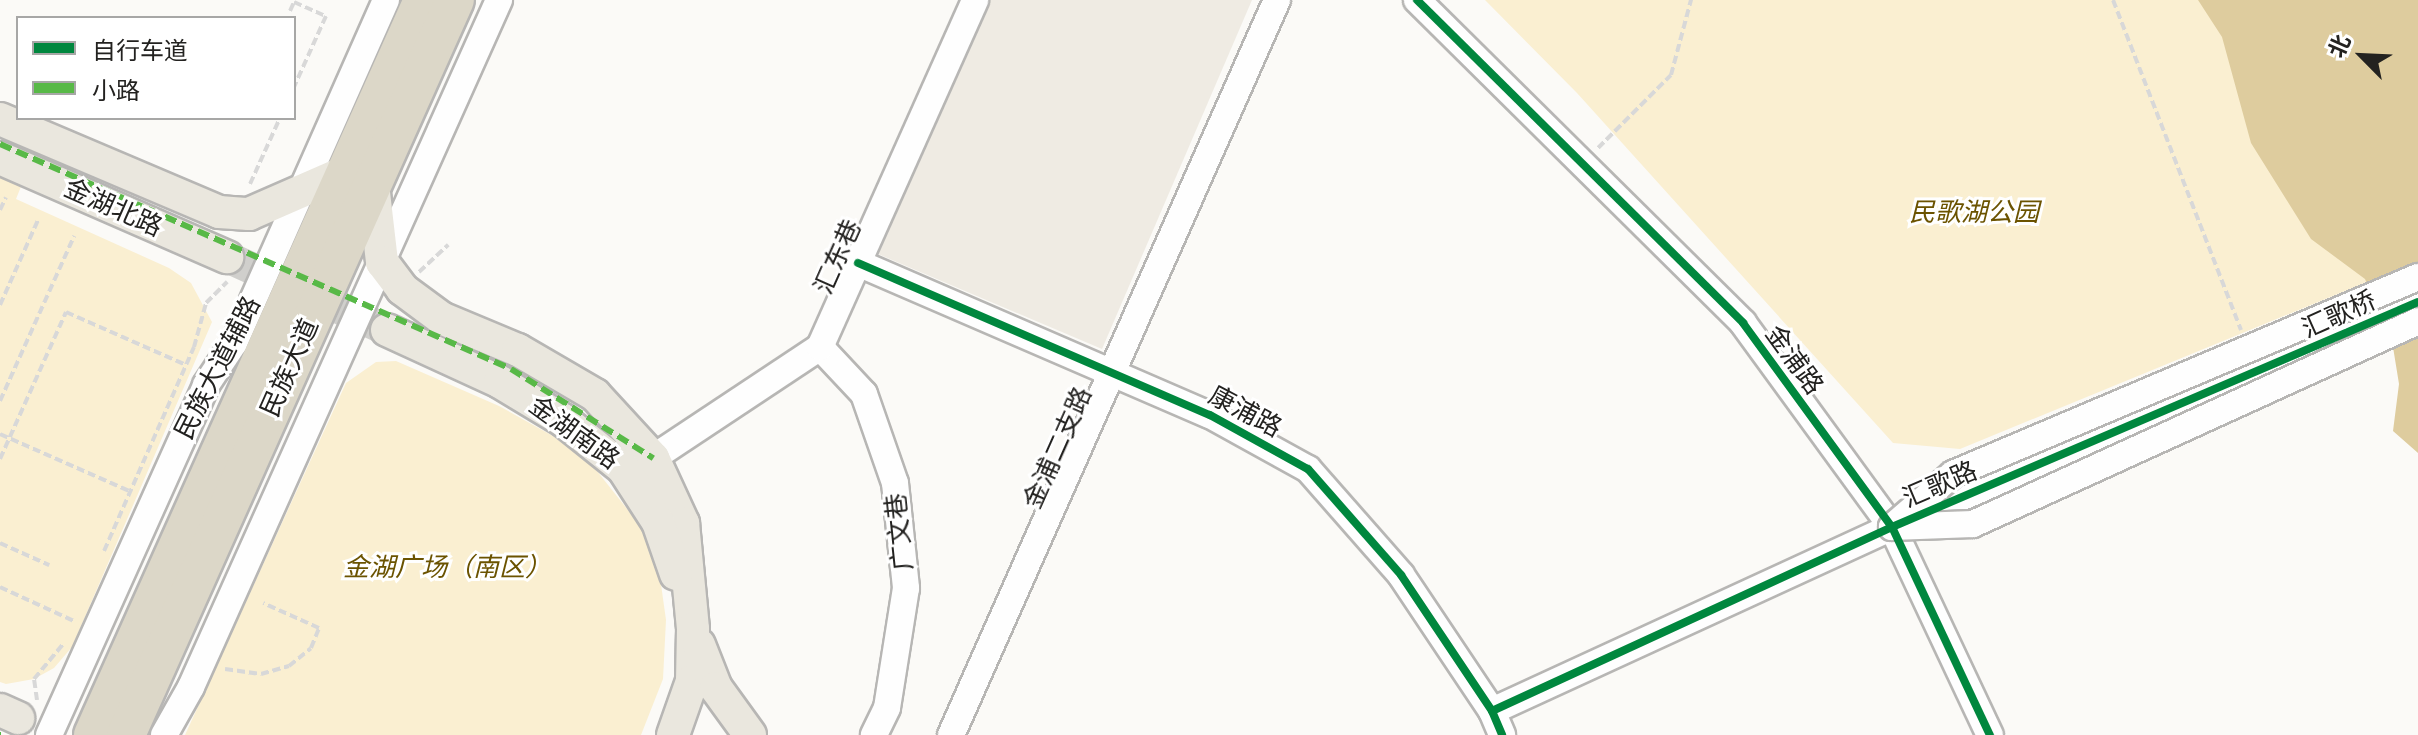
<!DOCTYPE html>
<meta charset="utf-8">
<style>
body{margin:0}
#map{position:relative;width:2418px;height:735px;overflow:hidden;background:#fbfaf7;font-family:"Crimson Pro","Noto Sans SC",serif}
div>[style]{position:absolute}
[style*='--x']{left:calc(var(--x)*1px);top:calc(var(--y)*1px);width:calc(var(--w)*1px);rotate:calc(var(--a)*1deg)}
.built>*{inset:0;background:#efebe3}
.green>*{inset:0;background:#faefd1}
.water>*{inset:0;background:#decc9e}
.major-tunnel>*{height:32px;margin-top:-16px;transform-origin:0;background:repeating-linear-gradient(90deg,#d0cfcc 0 32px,transparent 0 48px)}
.path>*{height:4px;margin-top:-2px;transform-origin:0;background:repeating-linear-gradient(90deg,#d8d8d8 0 8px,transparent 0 12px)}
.roads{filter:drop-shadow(2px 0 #b7b6b4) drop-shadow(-2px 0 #b7b6b4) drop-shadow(0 2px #b7b6b4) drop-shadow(0 -2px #b7b6b4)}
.minor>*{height:26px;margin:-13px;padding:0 13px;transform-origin:13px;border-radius:13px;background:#fefefe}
.major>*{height:32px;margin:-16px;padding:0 16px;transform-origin:16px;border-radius:16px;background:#eae7de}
.highway>*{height:38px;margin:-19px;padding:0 19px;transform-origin:19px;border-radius:19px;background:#dcd7c8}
.bridges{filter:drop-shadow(2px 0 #b7b6b4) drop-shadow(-2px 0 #b7b6b4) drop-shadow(0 2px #b7b6b4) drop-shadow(0 -2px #b7b6b4)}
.minor-bridge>*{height:26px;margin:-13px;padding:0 13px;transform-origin:13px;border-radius:13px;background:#fefefe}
.quiet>*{height:6px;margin-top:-3px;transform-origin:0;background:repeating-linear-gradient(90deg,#58b947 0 12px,transparent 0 18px)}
.cycleway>*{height:8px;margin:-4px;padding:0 4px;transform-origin:4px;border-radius:4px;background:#00873e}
span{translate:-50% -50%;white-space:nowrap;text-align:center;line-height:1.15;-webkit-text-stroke:6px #fff;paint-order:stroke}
.street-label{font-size:26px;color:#232220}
.park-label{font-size:26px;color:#6b5300;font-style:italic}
.legend{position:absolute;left:16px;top:16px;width:280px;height:104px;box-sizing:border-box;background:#fff;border:2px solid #a7a7a6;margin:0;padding:10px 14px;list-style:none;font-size:24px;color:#232220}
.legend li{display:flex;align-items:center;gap:16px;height:40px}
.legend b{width:40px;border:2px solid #a7a7a6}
.north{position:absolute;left:2322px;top:16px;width:80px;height:80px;-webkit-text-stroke:6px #fff;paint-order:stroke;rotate:294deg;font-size:22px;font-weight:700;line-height:32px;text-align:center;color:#232220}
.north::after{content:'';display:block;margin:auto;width:28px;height:36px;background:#232220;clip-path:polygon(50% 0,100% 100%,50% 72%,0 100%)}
</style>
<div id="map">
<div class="built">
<i style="clip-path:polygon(990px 0,1252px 0,1102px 349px,878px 254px)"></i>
</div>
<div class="green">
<i style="clip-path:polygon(1485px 0,2418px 0,2418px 261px,1960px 449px,1893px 443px,1577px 93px)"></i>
<i style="clip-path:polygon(0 174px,22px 184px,16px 199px,169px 268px,191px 283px,212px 322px,72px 647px,54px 668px,34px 679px,6px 684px,0 682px)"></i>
<i style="clip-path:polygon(396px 361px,499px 406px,553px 436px,593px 466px,643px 529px,659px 570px,666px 620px,663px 679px,641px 735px,185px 735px,346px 383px,376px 362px)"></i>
</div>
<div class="water">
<i style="clip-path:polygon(2198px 0,2418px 0,2418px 453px,2393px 431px,2399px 384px,2393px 347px,2365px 279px,2311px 239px,2251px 143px,2222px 37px)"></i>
</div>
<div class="major-tunnel">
<i style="--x:227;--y:257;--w:176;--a:24.5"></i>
</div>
<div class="path">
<i style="--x:2113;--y:0;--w:354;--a:68.8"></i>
<i style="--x:290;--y:11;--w:10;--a:-66"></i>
<i style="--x:294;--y:2;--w:35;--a:24"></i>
<i style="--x:326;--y:16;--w:78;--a:114.3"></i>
<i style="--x:1598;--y:148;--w:103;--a:-45"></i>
<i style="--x:1671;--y:75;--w:78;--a:-75.1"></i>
<i style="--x:250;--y:184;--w:72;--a:-65.6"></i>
<i style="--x:0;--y:210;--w:14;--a:-65"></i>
<i style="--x:419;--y:272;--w:40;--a:-43"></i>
<i style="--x:0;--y:305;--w:93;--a:-65.9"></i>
<i style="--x:0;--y:401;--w:181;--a:-65.8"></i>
<i style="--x:0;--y:434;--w:141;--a:23.8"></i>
<i style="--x:0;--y:459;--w:161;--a:-65.8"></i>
<i style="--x:66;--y:312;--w:131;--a:23.8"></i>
<i style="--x:0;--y:543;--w:54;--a:24.2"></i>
<i style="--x:104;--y:551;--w:223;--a:-66.2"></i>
<i style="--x:194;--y:347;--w:46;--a:-74.7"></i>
<i style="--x:206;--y:303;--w:30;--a:-45"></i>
<i style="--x:0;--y:587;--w:81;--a:24.7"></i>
<i style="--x:225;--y:669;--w:36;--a:8"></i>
<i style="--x:261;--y:674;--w:29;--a:-16"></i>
<i style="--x:289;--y:666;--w:28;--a:-39"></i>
<i style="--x:311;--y:648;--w:22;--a:-68"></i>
<i style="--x:319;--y:628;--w:61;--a:-155.9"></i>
<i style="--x:37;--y:700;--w:21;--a:-98"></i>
<i style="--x:34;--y:679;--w:47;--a:-50.2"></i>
</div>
<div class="roads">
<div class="minor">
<i style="--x:1417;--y:0;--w:459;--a:44.7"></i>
<i style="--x:1743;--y:323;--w:253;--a:53.9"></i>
<i style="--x:1892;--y:527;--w:230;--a:64.8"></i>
<i style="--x:858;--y:263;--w:383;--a:23.4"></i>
<i style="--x:1210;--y:415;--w:112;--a:28.9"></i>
<i style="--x:1308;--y:469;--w:141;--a:48.7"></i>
<i style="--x:1401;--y:575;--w:164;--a:56.2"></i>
<i style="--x:1492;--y:711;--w:26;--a:67"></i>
<i style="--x:820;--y:347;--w:64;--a:46.9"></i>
<i style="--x:864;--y:394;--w:94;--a:70.8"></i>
<i style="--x:895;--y:483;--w:106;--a:84"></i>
<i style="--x:906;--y:588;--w:121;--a:99"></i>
<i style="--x:887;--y:708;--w:30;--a:116"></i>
<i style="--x:653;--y:458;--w:201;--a:-33.6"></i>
<i style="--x:820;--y:347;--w:380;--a:-65.9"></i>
<i style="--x:1492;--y:711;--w:440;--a:-24.7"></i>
<i style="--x:1892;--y:527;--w:572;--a:-23.16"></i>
<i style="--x:49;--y:735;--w:384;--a:-65.8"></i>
<i style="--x:206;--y:385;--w:50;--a:-56.3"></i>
<i style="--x:234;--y:343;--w:375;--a:-66.1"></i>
<i style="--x:164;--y:735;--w:55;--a:-60.6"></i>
<i style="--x:191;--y:687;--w:753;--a:-65.85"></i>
<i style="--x:951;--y:735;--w:804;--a:-66.08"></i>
</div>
<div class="major">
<i style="--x:0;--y:119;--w:238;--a:23"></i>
<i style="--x:219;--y:212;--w:30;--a:4"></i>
<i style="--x:249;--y:214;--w:105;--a:-23.6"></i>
<i style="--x:0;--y:158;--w:248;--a:23.6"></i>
<i style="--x:373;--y:184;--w:79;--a:83.4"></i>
<i style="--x:382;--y:262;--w:34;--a:53"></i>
<i style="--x:402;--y:289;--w:49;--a:36.6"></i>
<i style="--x:441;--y:318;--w:83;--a:22.6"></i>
<i style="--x:518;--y:350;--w:89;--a:30.3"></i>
<i style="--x:595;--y:395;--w:86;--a:47.4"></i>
<i style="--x:653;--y:458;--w:72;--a:65.2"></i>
<i style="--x:683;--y:523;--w:106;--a:84.6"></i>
<i style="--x:693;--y:629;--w:52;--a:91.1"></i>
<i style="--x:692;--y:681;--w:57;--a:109.4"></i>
<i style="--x:387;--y:330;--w:124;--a:24.7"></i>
<i style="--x:500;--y:382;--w:74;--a:31.1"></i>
<i style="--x:563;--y:420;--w:77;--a:38.7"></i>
<i style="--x:623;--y:468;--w:64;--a:57.1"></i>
<i style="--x:658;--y:522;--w:55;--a:70.9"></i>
<i style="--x:699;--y:645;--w:46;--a:68.4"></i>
<i style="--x:716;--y:688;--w:58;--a:54.1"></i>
<i style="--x:0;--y:710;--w:20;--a:24"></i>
</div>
<div class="highway">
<i style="--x:93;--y:735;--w:806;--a:-65.82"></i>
<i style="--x:126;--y:735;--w:805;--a:-65.89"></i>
</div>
</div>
<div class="bridges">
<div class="minor-bridge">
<i style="--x:2418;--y:277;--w:505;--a:157.04"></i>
<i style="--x:1953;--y:474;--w:81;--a:139"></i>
<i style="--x:1892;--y:527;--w:81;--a:-2.1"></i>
<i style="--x:1973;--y:524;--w:489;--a:-24.5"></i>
</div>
</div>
<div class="quiet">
<i style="--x:0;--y:144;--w:558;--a:23.76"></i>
<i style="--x:511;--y:369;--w:168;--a:32.1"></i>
<i style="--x:0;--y:735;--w:1;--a:0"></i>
</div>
<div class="cycleway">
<i style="--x:1417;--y:0;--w:459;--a:44.7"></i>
<i style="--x:1743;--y:323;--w:253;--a:53.9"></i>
<i style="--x:1892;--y:527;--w:230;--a:64.8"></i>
<i style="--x:858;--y:263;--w:383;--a:23.4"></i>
<i style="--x:1210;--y:415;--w:112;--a:28.9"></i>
<i style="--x:1308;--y:469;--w:141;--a:48.7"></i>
<i style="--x:1401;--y:575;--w:164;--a:56.2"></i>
<i style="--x:1492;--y:711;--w:26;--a:67"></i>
<i style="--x:1492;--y:711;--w:440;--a:-24.7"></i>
<i style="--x:1892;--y:527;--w:572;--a:-23.16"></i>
</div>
<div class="street-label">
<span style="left:113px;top:208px;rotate:24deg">金湖北路</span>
<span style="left:838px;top:257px;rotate:-66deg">汇东巷</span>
<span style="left:2339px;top:315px;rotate:-24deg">汇歌桥</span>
<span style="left:1794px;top:360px;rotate:54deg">金浦路</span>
<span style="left:218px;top:368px;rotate:-63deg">民族大道辅路</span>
<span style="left:290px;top:368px;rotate:-66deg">民族大道</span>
<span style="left:1245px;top:412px;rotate:28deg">康浦路</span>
<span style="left:574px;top:433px;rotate:36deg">金湖南路</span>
<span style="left:1058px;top:448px;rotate:-66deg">金浦二支路</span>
<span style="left:1940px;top:485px;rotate:-23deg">汇歌路</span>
<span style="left:900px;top:532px;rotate:-96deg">广文巷</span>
</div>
<div class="park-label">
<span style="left:1974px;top:213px">民歌湖公园</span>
<span style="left:447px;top:568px">金湖广场（南区）</span>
</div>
<ul class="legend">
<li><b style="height:10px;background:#00873e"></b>自行车道</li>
<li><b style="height:10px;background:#58b947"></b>小路</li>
</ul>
<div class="north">北</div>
</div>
